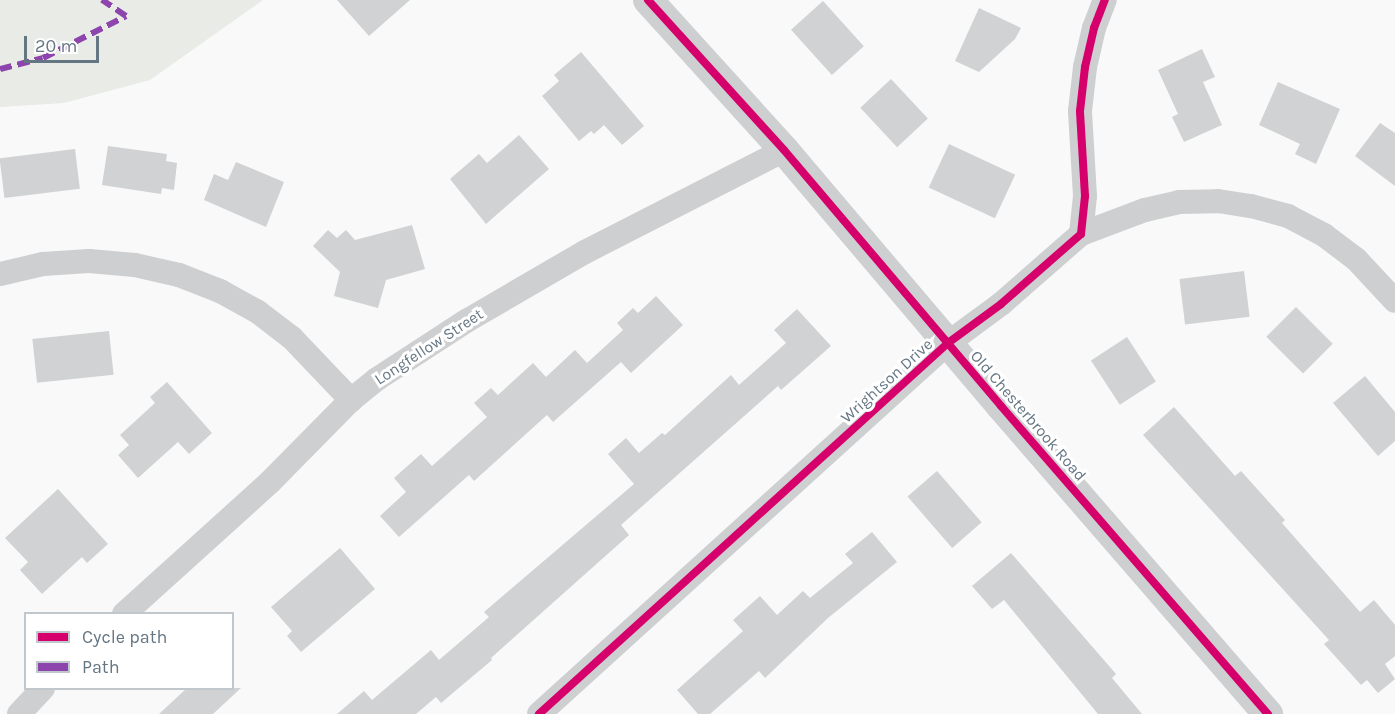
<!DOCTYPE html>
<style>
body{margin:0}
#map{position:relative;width:1395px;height:714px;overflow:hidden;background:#f9f9f9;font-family:Karla,sans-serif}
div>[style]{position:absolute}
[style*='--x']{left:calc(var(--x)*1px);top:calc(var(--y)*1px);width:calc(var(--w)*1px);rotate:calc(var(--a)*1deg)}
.green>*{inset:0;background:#e8ebe6}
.building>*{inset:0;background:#d0d2d3;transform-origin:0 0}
.minor>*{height:24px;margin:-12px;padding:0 12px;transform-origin:12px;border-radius:12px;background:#cecfd0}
.tertiary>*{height:30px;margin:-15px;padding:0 15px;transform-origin:15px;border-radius:15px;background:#cecfd0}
.quiet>*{height:6px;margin-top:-3px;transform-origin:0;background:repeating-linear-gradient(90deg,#8e44ad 0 12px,transparent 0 18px)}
.cycleway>*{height:8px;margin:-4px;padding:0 4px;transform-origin:4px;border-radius:4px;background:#d6006c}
span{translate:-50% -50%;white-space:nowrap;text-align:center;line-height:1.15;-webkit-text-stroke:6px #fff;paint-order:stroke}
.street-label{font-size:16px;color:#657683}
.legend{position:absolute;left:24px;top:612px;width:210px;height:78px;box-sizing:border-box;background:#fff;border:2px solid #c1c8cd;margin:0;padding:8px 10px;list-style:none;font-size:18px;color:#657683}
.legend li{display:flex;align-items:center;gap:12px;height:30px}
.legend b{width:30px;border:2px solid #c1c8cd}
.scale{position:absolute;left:24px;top:36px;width:75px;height:27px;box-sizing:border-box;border:3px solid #657683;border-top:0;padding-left:8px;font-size:18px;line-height:21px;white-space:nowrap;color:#657683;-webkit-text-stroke:4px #fff;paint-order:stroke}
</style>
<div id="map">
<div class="green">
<i style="clip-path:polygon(0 0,263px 0,150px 80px,64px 103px,0 107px)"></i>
</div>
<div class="building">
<i style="clip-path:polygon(337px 0,410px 0,369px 36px)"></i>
<i style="left:823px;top:1px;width:61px;height:43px;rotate:48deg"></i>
<i style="clip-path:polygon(979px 8px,1021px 28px,1015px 39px,979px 72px,955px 61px)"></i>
<i style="clip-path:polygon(1202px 49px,1215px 77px,1203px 82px,1222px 125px,1184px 142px,1172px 117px,1178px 114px,1158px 70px)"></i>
<i style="clip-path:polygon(581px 52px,644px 126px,622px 145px,604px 125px,594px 134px,591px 131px,579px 141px,542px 96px,559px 81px,554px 75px)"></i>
<i style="left:891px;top:79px;width:54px;height:42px;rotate:47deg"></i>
<i style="clip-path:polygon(1278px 82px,1340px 109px,1316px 164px,1295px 154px,1300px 144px,1259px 125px)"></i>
<i style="clip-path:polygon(1380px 123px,1395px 133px,1395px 186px,1355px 156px)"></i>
<i style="clip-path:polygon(519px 135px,549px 169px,486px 224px,450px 179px,479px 154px,487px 163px)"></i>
<i style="left:949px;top:144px;width:73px;height:48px;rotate:25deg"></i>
<i style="clip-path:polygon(108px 146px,167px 154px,166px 161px,177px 163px,174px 190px,162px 188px,161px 194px,102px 185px)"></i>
<i style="left:75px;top:149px;width:40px;height:76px;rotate:83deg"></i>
<i style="clip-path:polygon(236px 162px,284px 182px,266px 227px,204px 200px,214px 174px,228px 180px)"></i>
<i style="clip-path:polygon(412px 225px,425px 269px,386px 280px,378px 308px,334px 296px,340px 272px,313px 246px,328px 230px,337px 238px,346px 230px,355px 240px)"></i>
<i style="left:1244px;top:271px;width:46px;height:65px;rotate:83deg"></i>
<i style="clip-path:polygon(656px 296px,683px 325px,631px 373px,621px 362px,553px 422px,547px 415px,474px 481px,469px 475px,399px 537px,380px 516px,406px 492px,394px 478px,421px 454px,432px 466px,487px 417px,474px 403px,491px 388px,498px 395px,533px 363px,546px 377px,575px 350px,587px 363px,623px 330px,617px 323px,633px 308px,638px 313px)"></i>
<i style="left:1296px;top:307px;width:52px;height:42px;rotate:45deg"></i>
<i style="clip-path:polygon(797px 309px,831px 346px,781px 390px,778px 386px,621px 525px,629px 535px,491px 658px,492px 660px,441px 703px,436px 697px,416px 714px,337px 714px,364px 691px,372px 700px,431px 650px,439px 660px,489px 617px,484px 612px,634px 484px,608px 454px,626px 438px,639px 453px,662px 433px,665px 435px,731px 375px,739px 385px,786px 343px,774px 330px)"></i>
<i style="left:109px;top:331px;width:44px;height:77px;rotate:84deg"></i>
<i style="left:1127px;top:337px;width:53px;height:43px;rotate:57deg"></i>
<i style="clip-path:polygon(1365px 376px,1395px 412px,1395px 441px,1378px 456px,1333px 403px)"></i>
<i style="clip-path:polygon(167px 382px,212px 433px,189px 454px,178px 442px,138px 478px,118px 455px,129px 445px,120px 435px,155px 403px,150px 397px)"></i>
<i style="clip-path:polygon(1174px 407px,1235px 476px,1241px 471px,1285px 520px,1282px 523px,1360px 612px,1374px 600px,1395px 625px,1395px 656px,1385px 664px,1395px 679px,1378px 693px,1367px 680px,1361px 685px,1324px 644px,1329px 640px,1143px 435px)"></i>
<i style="left:937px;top:471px;width:68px;height:39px;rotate:49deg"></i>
<i style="clip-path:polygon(58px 489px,108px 544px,87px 563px,82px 557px,42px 594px,20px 570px,28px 562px,5px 538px)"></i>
<i style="clip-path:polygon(872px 532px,897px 562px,828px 618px,765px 678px,759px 671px,710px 714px,698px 714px,677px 690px,743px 631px,733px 620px,760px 596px,777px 615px,803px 591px,810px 598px,853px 563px,845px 554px)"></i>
<i style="clip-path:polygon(340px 548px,375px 589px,301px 652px,287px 636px,292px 631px,271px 607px)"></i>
<i style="clip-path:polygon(1011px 553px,1116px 674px,1112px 678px,1142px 714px,1098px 714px,1004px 600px,992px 609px,972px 586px)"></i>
<i style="clip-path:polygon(187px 688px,241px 688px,213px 714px,159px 714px)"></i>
</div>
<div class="minor">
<i style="--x:1081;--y:234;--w:68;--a:-20.6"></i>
<i style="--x:1145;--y:210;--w:35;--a:-13"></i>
<i style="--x:1179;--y:202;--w:39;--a:-1"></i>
<i style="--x:1218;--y:201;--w:33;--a:9"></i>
<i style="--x:1251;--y:206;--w:38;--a:15"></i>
<i style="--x:1288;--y:216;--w:41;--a:27.8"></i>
<i style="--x:1324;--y:235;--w:40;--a:37"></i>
<i style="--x:1356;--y:259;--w:57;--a:47.1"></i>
<i style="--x:0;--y:274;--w:44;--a:-13.1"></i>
<i style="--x:43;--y:264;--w:46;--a:-3.7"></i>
<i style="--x:89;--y:261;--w:46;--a:5"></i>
<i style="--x:135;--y:265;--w:45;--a:12.8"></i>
<i style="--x:179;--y:275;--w:44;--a:21.3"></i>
<i style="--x:220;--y:291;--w:43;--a:28.9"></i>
<i style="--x:258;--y:312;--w:43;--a:37.4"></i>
<i style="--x:292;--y:338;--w:86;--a:46.4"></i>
<i style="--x:124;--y:614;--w:197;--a:-42.1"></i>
<i style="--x:270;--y:482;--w:115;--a:-45.4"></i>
<i style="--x:351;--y:400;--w:33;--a:-39"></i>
<i style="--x:377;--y:379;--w:108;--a:-33"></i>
<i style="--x:468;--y:320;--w:135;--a:-30.2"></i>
<i style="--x:585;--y:252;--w:224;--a:-27.1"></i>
<i style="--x:19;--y:714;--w:35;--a:-47"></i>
<i style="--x:539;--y:714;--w:552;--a:-42.21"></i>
<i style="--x:948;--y:343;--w:66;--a:-36.3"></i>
<i style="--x:1001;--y:304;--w:106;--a:-41.2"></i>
<i style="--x:1081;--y:234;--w:38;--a:-84"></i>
<i style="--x:1085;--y:196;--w:85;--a:-93.4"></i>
<i style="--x:1080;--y:111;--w:44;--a:-83.5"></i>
<i style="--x:1085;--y:67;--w:40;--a:-77"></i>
<i style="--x:1094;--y:28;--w:30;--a:-69"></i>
</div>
<div class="tertiary">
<i style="--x:648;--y:0;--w:202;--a:47.8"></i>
<i style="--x:784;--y:150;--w:336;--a:49.7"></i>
<i style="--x:1001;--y:406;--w:408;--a:49.1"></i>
</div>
<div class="quiet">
<i style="--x:0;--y:69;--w:44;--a:-14.3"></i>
<i style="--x:43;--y:58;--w:93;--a:-26.8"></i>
<i style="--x:126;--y:16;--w:29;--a:-146"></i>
</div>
<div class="cycleway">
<i style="--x:648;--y:0;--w:202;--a:47.8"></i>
<i style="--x:784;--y:150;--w:336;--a:49.7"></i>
<i style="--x:1001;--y:406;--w:408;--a:49.1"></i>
<i style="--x:539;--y:714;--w:552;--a:-42.21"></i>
<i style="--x:948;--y:343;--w:66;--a:-36.3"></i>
<i style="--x:1001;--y:304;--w:106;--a:-41.2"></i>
<i style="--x:1081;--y:234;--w:38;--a:-84"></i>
<i style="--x:1085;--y:196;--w:85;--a:-93.4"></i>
<i style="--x:1080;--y:111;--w:44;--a:-83.5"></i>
<i style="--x:1085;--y:67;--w:40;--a:-77"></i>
<i style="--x:1094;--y:28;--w:30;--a:-69"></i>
</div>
<div class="street-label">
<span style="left:429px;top:347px;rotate:-33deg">Longfellow Street</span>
<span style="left:887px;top:381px;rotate:-42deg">Wrightson Drive</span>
<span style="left:1028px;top:416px;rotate:49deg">Old Chesterbrook Road</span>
</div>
<ul class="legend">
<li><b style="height:8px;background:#d6006c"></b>Cycle path</li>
<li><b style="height:8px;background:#8e44ad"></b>Path</li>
</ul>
<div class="scale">20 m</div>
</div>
